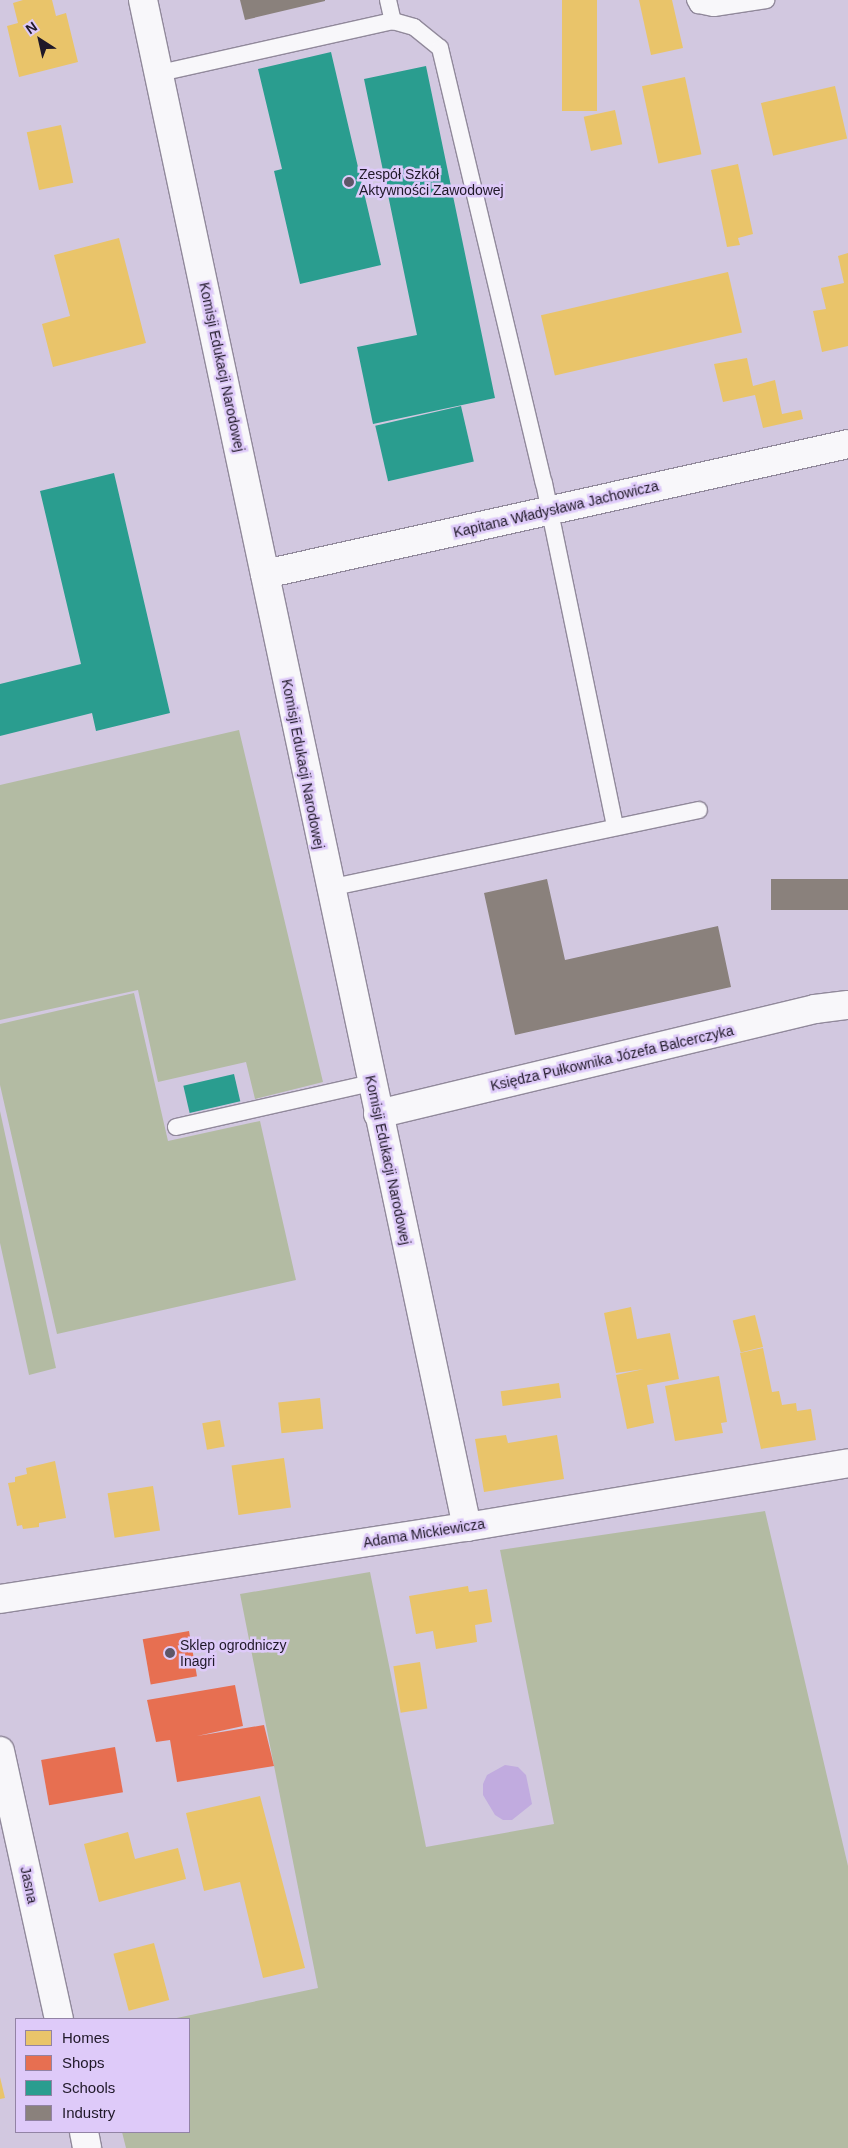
<!DOCTYPE html>
<meta charset="utf-8">
<style>
body{margin:0}
#map{position:relative;width:848px;height:2148px;overflow:hidden;background:#d2c8e0;font-family:Helvetica,sans-serif}
div>[style]{position:absolute}
[style*='--x']{left:calc(var(--x)*1px);top:calc(var(--y)*1px);width:calc(var(--w)*1px);rotate:calc(var(--a)*1deg)}
.green>*{inset:0;background:#b3bba3}
.water>*{inset:0;background:#c1abdf}
.homes>*{inset:0;background:#e9c46a;transform-origin:0 0}
.shops>*{inset:0;background:#e76f51;transform-origin:0 0}
.schools>*{inset:0;background:#2a9d8f;transform-origin:0 0}
.industry>*{inset:0;background:#8a817c;transform-origin:0 0}
.roads{filter:drop-shadow(1px 0 #91899b) drop-shadow(-1px 0 #91899b) drop-shadow(0 1px #91899b) drop-shadow(0 -1px #91899b)}
.lane>*{height:16px;margin:-8px;padding:0 8px;transform-origin:8px;border-radius:8px;background:#f8f7fa}
.street>*{height:28px;margin:-14px;padding:0 14px;transform-origin:14px;border-radius:14px;background:#f8f7fa}
.dots>*{width:14px;height:14px;translate:-50% -50%;box-sizing:border-box;border:2px solid #decaf9;border-radius:50%}
span{translate:-50% -50%;white-space:nowrap;text-align:center;line-height:1.15;-webkit-text-stroke:5px #decaf9;paint-order:stroke}
.poi-label{font-size:14px;color:#1f1828}
.left{translate:0 -50%;text-align:left}
.street-label{font-size:14px;color:#1f1828}
.legend{position:absolute;left:15px;top:2018px;width:175px;height:115px;box-sizing:border-box;background:#decaf9;border:1px solid #9283a5;margin:0;padding:6px 9px;list-style:none;font-size:15px;color:#1f1828}
.legend li{display:flex;align-items:center;gap:10px;height:25px}
.legend b{width:25px;border:1px solid #9283a5}
.north{position:absolute;left:15px;top:15px;width:50px;height:50px;-webkit-text-stroke:4px #decaf9;paint-order:stroke;rotate:325deg;font-size:14px;font-weight:700;line-height:20px;text-align:center;color:#1f1828}
.north::after{content:'';display:block;margin:auto;width:18px;height:22px;background:#1f1828;clip-path:polygon(50% 0,100% 100%,50% 72%,0 100%)}
</style>
<div id="map">
<div class="green">
<i style="clip-path:polygon(239px 730px,323px 1082px,255px 1099px,246px 1062px,158px 1082px,138px 990px,0 1020px,0 785px)"></i>
<i style="clip-path:polygon(134px 993px,168px 1141px,260px 1121px,296px 1280px,57px 1334px,0 1085px,0 1024px)"></i>
<i style="clip-path:polygon(0 1111px,56px 1368px,29px 1375px,0 1243px)"></i>
<i style="clip-path:polygon(765px 1511px,848px 1866px,848px 2148px,126px 2148px,122px 2132px,189px 2132px,189px 2019px,172px 2019px,318px 1988px,240px 1594px,370px 1572px,426px 1847px,554px 1824px,500px 1550px)"></i>
</div>
<div class="water">
<i style="clip-path:polygon(505px 1765px,518px 1767px,526px 1775px,532px 1804px,512px 1820px,503px 1820px,495px 1815px,483px 1795px,483px 1784px,487px 1775px)"></i>
</div>
<div class="homes">
<i style="clip-path:polygon(23px 0,52px 0,56px 16px,66px 13px,78px 62px,19px 77px,7px 26px,18px 23px,13px 3px)"></i>
<i style="left:562px;top:0;width:35px;height:111px"></i>
<i style="clip-path:polygon(639px 0,672px 0,683px 48px,651px 55px)"></i>
<i style="left:685px;top:77px;width:79px;height:44px;rotate:78deg"></i>
<i style="left:835px;top:86px;width:54px;height:76px;rotate:77deg"></i>
<i style="left:615px;top:110px;width:35px;height:32px;rotate:78deg"></i>
<i style="left:61px;top:125px;width:59px;height:35px;rotate:78deg"></i>
<i style="clip-path:polygon(738px 164px,753px 234px,738px 238px,740px 245px,727px 247px,711px 170px)"></i>
<i style="clip-path:polygon(119px 238px,146px 343px,53px 367px,42px 324px,70px 316px,54px 255px)"></i>
<i style="clip-path:polygon(848px 253px,848px 346px,822px 352px,813px 311px,826px 309px,821px 288px,844px 283px,838px 256px)"></i>
<i style="left:728px;top:272px;width:62px;height:192px;rotate:77deg"></i>
<i style="clip-path:polygon(747px 358px,753px 386px,775px 380px,782px 414px,801px 410px,803px 419px,763px 428px,755px 395px,723px 402px,714px 364px)"></i>
<i style="clip-path:polygon(631px 1307px,637px 1339px,670px 1333px,679px 1379px,647px 1385px,654px 1423px,627px 1429px,616px 1375px,644px 1369px,616px 1373px,604px 1313px)"></i>
<i style="left:755px;top:1315px;width:33px;height:23px;rotate:76deg"></i>
<i style="clip-path:polygon(763px 1348px,772px 1392px,779px 1391px,782px 1405px,796px 1403px,797px 1411px,811px 1409px,816px 1440px,761px 1449px,740px 1353px)"></i>
<i style="clip-path:polygon(719px 1376px,727px 1422px,721px 1423px,723px 1433px,675px 1441px,665px 1386px)"></i>
<i style="left:559px;top:1383px;width:15px;height:59px;rotate:82deg"></i>
<i style="left:320px;top:1398px;width:31px;height:42px;rotate:84deg"></i>
<i style="left:220px;top:1420px;width:27px;height:18px;rotate:80deg"></i>
<i style="clip-path:polygon(506px 1435px,508px 1443px,557px 1435px,564px 1479px,484px 1492px,475px 1439px)"></i>
<i style="left:284px;top:1458px;width:50px;height:53px;rotate:82deg"></i>
<i style="clip-path:polygon(55px 1461px,66px 1518px,39px 1523px,39px 1527px,23px 1529px,22px 1525px,17px 1526px,8px 1483px,15px 1482px,15px 1477px,27px 1474px,26px 1468px)"></i>
<i style="left:153px;top:1486px;width:45px;height:46px;rotate:81deg"></i>
<i style="clip-path:polygon(468px 1586px,469px 1592px,487px 1589px,492px 1622px,475px 1625px,477px 1642px,436px 1649px,433px 1631px,416px 1634px,409px 1596px)"></i>
<i style="left:420px;top:1662px;width:47px;height:27px;rotate:81deg"></i>
<i style="clip-path:polygon(260px 1796px,305px 1968px,263px 1978px,240px 1882px,204px 1891px,186px 1813px)"></i>
<i style="clip-path:polygon(128px 1832px,135px 1859px,178px 1848px,186px 1879px,99px 1902px,84px 1844px)"></i>
<i style="left:154px;top:1943px;width:59px;height:42px;rotate:75deg"></i>
<i style="clip-path:polygon(0 2077px,5px 2098px,0 2099px)"></i>
</div>
<div class="shops">
<i style="left:189px;top:1631px;width:46px;height:47px;rotate:80deg"></i>
<i style="clip-path:polygon(235px 1685px,243px 1726px,197px 1736px,264px 1725px,274px 1766px,177px 1782px,170px 1740px,156px 1742px,147px 1700px)"></i>
<i style="left:115px;top:1747px;width:46px;height:75px;rotate:80deg"></i>
</div>
<div class="schools">
<i style="clip-path:polygon(331px 52px,381px 265px,300px 284px,274px 171px,282px 169px,258px 69px)"></i>
<i style="clip-path:polygon(426px 66px,495px 398px,373px 424px,357px 347px,417px 335px,364px 79px)"></i>
<i style="left:461px;top:406px;width:57px;height:88px;rotate:77deg"></i>
<i style="clip-path:polygon(114px 473px,170px 713px,96px 731px,92px 713px,0 736px,0 684px,81px 664px,40px 491px)"></i>
<i style="left:234px;top:1074px;width:28px;height:52px;rotate:77deg"></i>
</div>
<div class="industry">
<i style="clip-path:polygon(240px 0,325px 0,325px 1px,245px 20px)"></i>
<i style="clip-path:polygon(547px 879px,565px 960px,718px 926px,731px 987px,515px 1035px,484px 893px)"></i>
<i style="left:848px;top:879px;width:31px;height:77px;rotate:90deg"></i>
</div>
<div class="roads">
<div class="lane">
<i style="--x:388;--y:0;--w:22;--a:77"></i>
<i style="--x:393;--y:21;--w:22;--a:16"></i>
<i style="--x:414;--y:27;--w:33;--a:39"></i>
<i style="--x:440;--y:48;--w:447;--a:76.6"></i>
<i style="--x:544;--y:483;--w:351;--a:78.3"></i>
<i style="--x:695;--y:0;--w:6;--a:59"></i>
<i style="--x:698;--y:5;--w:16;--a:11"></i>
<i style="--x:714;--y:8;--w:53;--a:-8.7"></i>
<i style="--x:160;--y:73;--w:239;--a:-12.6"></i>
<i style="--x:329;--y:888;--w:378;--a:-11.9"></i>
<i style="--x:176;--y:1127;--w:200;--a:-12.7"></i>
</div>
<div class="street">
<i style="--x:143;--y:0;--w:1561;--a:78.02"></i>
<i style="--x:265;--y:574;--w:597;--a:-12.57"></i>
<i style="--x:378;--y:1114;--w:449;--a:-13.5"></i>
<i style="--x:815;--y:1009;--w:33;--a:-7"></i>
<i style="--x:0;--y:1599;--w:473;--a:-8.8"></i>
<i style="--x:467;--y:1527;--w:386;--a:-9.5"></i>
<i style="--x:0;--y:1751;--w:274;--a:77.6"></i>
<i style="--x:84;--y:2132;--w:16;--a:79"></i>
</div>
</div>
<div class="dots">
<i style="left:349px;top:182px;background:#5e5668"></i>
<i style="left:170px;top:1653px;background:#5e5668"></i>
</div>
<div class="poi-label">
<span class="left" style="left:359px;top:182px">Zespół Szkół<br>Aktywności Zawodowej</span>
<span class="left" style="left:180px;top:1653px">Sklep ogrodniczy<br>Inagri</span>
</div>
<div class="street-label">
<span style="left:222px;top:367px;rotate:78deg">Komisji Edukacji Narodowej</span>
<span style="left:556px;top:509px;rotate:-13deg">Kapitana Władysława Jachowicza</span>
<span style="left:303px;top:764px;rotate:79deg">Komisji Edukacji Narodowej</span>
<span style="left:612px;top:1058px;rotate:-13deg">Księdza Pułkownika Józefa Balcerczyka</span>
<span style="left:388px;top:1160px;rotate:78deg">Komisji Edukacji Narodowej</span>
<span style="left:424px;top:1533px;rotate:-9deg">Adama Mickiewicza</span>
<span style="left:29px;top:1885px;rotate:78deg">Jasna</span>
</div>
<ul class="legend">
<li><b style="height:14px;background:#e9c46a"></b>Homes</li>
<li><b style="height:14px;background:#e76f51"></b>Shops</li>
<li><b style="height:14px;background:#2a9d8f"></b>Schools</li>
<li><b style="height:14px;background:#8a817c"></b>Industry</li>
</ul>
<div class="north">N</div>
</div>
